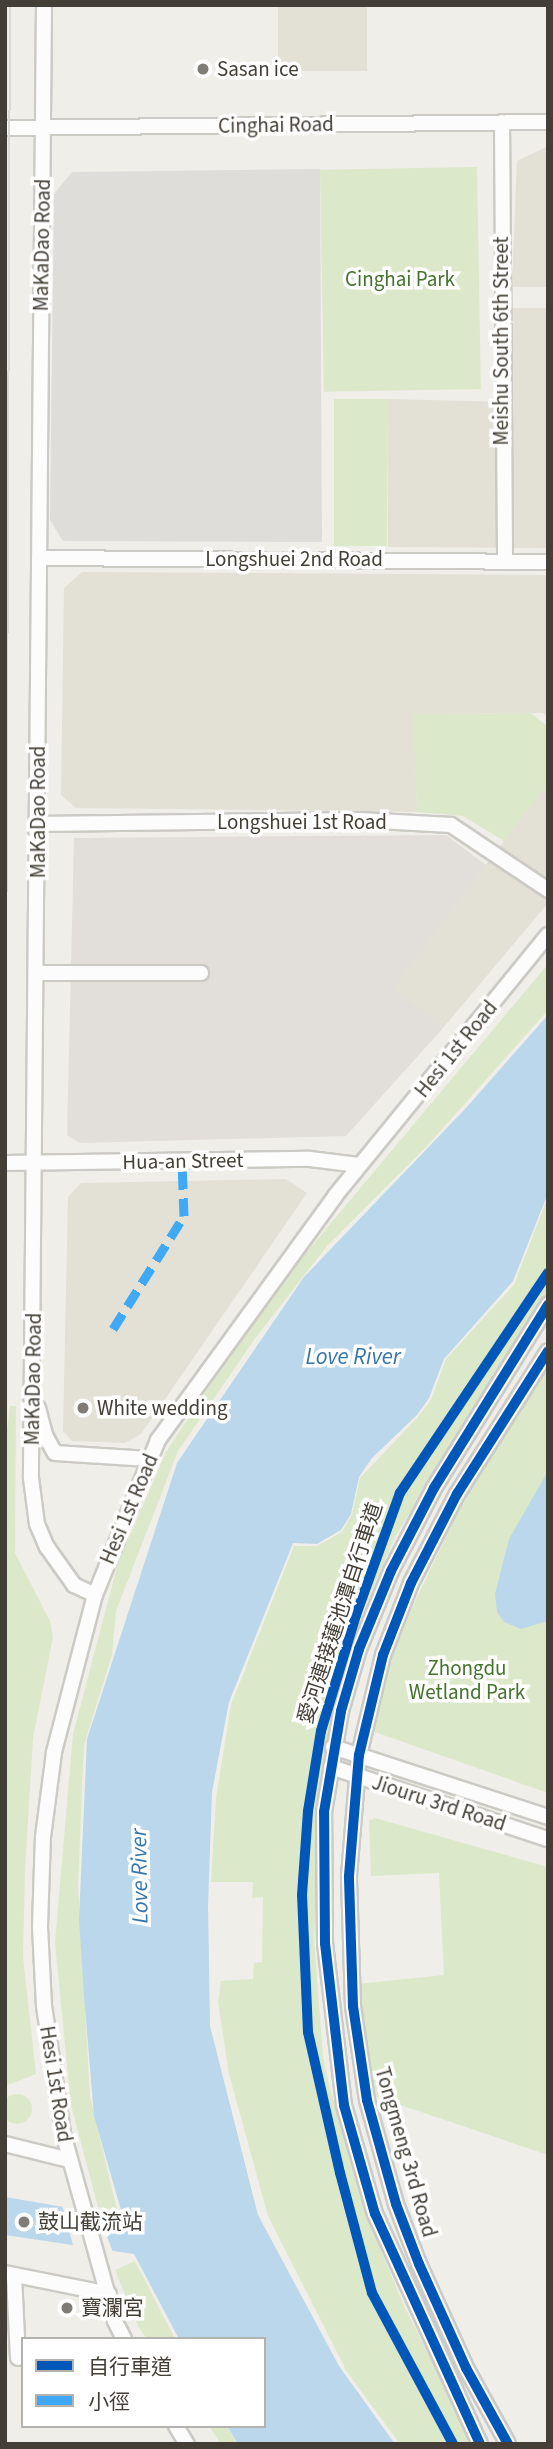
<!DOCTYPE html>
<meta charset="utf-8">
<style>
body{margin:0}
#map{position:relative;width:553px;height:2449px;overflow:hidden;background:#efeee9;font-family:"Source Sans 3","Noto Sans TC",sans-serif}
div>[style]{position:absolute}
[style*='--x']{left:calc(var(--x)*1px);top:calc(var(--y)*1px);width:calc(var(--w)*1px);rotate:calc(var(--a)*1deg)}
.residential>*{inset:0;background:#e3e0d6;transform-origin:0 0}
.industrial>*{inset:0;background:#e2dfda}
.green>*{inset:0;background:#dce8ca;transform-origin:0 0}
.round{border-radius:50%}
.parking>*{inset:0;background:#deddd9}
.water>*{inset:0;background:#bbd7eb}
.pier>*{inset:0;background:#efeee9}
.roads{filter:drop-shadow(2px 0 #cccac5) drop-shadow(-2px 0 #cccac5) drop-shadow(0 2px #cccac5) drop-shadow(0 -2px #cccac5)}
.minor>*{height:14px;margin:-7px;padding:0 7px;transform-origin:7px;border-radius:7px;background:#fdfcfc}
.tram>*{height:2px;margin:-1px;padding:0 1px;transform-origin:1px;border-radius:1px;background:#d9d9d8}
.quiet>*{height:9px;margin-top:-4.5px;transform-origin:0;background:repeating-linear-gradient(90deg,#3fa9f5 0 18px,transparent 0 27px)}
.cycleway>*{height:10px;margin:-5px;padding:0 5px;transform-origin:5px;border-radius:5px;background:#0057b8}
.dots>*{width:19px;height:19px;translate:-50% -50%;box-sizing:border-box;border:4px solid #fff;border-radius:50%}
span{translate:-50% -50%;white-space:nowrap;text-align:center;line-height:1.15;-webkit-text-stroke:7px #fff;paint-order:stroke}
.poi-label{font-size:21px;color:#443f36}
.left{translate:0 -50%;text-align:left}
.street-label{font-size:21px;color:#443f36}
.park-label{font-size:21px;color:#45732c}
.water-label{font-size:23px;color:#3575aa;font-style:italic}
.frame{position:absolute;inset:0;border:7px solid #443f36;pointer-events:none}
.legend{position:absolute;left:21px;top:2337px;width:245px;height:91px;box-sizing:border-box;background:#fff;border:2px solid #b4b2af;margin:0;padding:9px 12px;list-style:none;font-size:21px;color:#443f36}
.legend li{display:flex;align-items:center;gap:14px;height:35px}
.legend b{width:35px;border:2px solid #b4b2af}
</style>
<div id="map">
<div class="residential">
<i style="left:278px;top:5px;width:89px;height:66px"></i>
<i style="clip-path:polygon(548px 146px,548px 287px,512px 287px,517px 161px)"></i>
<i style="clip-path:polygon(507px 308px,548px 308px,548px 548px,388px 547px,387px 399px,507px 402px)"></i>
<i style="clip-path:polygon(82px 572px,548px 575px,548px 717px,543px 713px,414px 714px,417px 812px,76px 808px,61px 795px,64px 588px)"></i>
<i style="clip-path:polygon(548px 783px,548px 903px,443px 1028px,392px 988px)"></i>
<i style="clip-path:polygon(286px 1179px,307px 1193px,141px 1434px,125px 1443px,72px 1441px,63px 1431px,68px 1197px,81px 1183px)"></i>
</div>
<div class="industrial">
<i style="clip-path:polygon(446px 835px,486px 865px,393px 988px,443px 1028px,346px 1136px,80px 1143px,67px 1135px,74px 838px)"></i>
</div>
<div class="green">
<i style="left:477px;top:167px;width:222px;height:157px;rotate:89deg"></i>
<i style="left:334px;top:399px;width:53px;height:147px"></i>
<i style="clip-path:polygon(531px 713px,548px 727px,548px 783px,504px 841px,463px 816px,417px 812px,413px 714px)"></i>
<i style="clip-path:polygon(548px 964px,548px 1010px,427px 1146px,327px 1246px,254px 1340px,178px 1451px,116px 1611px,112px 1655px,84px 1745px,78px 1886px,90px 2096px,117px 2210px,98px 2207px,71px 2105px,55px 1943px,73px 1734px,118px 1563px,166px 1452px,264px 1303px)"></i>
<i style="clip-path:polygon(548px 1196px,548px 1295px,395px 1537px,363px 1611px,344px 1672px,320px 1793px,314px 1940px,323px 2057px,330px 2089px,370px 2224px,405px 2308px,475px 2444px,400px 2444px,347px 2372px,268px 2216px,229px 2074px,218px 2002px,221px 1981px,253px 1979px,254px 1963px,262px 1962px,263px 1897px,252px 1898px,253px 1882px,211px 1882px,216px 1798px,231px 1705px,294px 1546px,317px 1546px,342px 1532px,352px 1515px,360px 1478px,418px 1417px,431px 1400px,446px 1359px,514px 1285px)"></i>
<i style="clip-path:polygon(548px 1363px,548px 1793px,372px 1731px,395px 1643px,460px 1508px)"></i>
<i style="clip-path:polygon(10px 1406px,16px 1406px,15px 1553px,50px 1621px,53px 1637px,33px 1738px,25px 1871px,23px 1957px,36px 2074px,5px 2086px,5px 1446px)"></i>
<i style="clip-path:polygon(375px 1818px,548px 1867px,548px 2155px,374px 2096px,357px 1984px,444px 1975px,439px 1873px,371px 1876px,369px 1821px)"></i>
<i class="round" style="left:2px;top:2094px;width:30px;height:30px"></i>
<i style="clip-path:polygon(135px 2261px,175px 2339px,147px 2339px,138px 2326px,115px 2270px)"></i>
<i style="clip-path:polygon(209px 2426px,227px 2426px,237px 2444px,221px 2444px)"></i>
</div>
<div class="parking">
<i style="clip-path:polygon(320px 169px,322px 542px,63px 541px,50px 520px,54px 194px,72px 172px)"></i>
</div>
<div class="water">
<i style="clip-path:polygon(548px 1015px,548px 1193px,513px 1281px,444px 1359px,429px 1398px,417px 1415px,372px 1458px,359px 1477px,351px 1514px,341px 1530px,317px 1544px,293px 1543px,229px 1702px,212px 1792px,208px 1906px,210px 2026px,258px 2215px,339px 2366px,395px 2444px,238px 2444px,227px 2426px,264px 2426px,264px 2339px,179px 2339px,134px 2254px,5px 2235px,5px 2197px,123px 2217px,94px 2116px,84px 1996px,79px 1919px,87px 1739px,177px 1463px,304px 1277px,466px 1108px)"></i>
<i style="clip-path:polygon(548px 1471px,548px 1621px,521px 1629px,504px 1622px,497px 1612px,495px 1594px,509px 1539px)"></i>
</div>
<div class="pier">
<i style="clip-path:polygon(62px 2205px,97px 2210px,114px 2255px,74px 2249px)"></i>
</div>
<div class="roads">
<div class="minor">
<i style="--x:44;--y:5;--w:1473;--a:90.51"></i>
<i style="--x:31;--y:1478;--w:46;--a:82.6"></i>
<i style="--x:37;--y:1524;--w:25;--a:67"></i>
<i style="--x:47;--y:1547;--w:47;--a:54.6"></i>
<i style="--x:74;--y:1585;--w:23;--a:25"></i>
<i style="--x:502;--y:122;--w:438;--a:89.6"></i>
<i style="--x:5;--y:128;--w:543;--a:-0.63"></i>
<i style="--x:39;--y:558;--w:509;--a:0.45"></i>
<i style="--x:37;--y:824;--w:323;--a:-0.7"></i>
<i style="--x:360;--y:820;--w:91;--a:3.1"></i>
<i style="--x:451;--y:825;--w:117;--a:33.8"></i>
<i style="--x:39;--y:973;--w:162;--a:0"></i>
<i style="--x:5;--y:1163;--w:305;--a:-0.8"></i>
<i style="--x:310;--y:1159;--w:49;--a:7"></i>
<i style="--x:38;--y:1408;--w:30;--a:75"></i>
<i style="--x:46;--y:1437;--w:18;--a:61"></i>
<i style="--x:55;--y:1453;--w:94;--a:3.7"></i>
<i style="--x:333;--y:1747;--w:226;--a:18"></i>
<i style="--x:331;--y:1767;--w:229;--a:18.4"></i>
<i style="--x:5;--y:2144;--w:66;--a:14"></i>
<i style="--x:5;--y:2273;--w:106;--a:11.4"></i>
<i style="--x:14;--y:2276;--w:82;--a:87.2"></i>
<i style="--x:124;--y:2339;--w:20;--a:-117"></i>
<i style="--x:115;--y:2321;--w:195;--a:-105.5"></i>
<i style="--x:63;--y:2133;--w:128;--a:-98.5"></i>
<i style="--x:44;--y:2006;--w:80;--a:-92.9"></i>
<i style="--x:40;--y:1926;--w:89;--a:-88.1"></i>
<i style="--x:43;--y:1837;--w:86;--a:-82.6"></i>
<i style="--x:54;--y:1752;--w:162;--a:-75.4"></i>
<i style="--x:95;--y:1595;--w:167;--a:-67.9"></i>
<i style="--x:158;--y:1440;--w:301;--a:-54"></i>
<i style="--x:335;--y:1196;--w:337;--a:-50.8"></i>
<i style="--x:176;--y:2426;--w:21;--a:59"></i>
<i style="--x:480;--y:2444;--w:253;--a:-114.5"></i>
<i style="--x:375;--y:2214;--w:113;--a:-105.9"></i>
<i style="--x:344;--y:2105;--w:163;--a:-96.7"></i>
<i style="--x:325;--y:1943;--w:131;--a:-90.4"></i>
<i style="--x:324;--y:1812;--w:102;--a:-80.4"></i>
<i style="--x:341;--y:1711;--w:65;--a:-73.8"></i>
<i style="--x:359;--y:1649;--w:84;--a:-67.7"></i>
<i style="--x:391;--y:1571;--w:93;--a:-62.6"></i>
<i style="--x:434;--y:1488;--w:216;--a:-58.1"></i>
<i style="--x:508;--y:2444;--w:87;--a:-118.9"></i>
<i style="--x:466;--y:2368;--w:114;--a:-114.3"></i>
<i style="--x:419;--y:2264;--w:64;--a:-111"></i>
<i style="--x:396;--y:2204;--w:108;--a:-105.6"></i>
<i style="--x:367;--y:2100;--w:95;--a:-98.5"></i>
<i style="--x:353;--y:2006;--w:130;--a:-91.8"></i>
<i style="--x:349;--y:1876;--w:121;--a:-85.3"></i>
<i style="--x:359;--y:1755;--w:103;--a:-76.5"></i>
<i style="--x:383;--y:1655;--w:77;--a:-68.7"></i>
<i style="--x:411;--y:1583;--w:100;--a:-62.7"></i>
<i style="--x:457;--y:1494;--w:169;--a:-57.5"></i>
</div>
</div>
<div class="tram">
<i style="--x:5;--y:1288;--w:1283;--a:-89.78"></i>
</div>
<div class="quiet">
<i style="--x:113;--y:1329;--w:133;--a:-57.9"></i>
<i style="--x:184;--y:1216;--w:54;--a:-92.1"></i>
</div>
<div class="cycleway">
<i style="--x:453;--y:2444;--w:171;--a:-118.2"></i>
<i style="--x:372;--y:2293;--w:124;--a:-104.9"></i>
<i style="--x:340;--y:2173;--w:145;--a:-102.8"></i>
<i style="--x:308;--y:2032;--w:137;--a:-92.5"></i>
<i style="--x:302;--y:1895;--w:84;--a:-85.9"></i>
<i style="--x:308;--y:1811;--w:81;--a:-80.8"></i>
<i style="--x:321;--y:1731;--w:121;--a:-73.2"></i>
<i style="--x:356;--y:1615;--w:130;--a:-70.2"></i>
<i style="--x:400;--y:1493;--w:265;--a:-56.1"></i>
<i style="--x:480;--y:2444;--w:253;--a:-114.5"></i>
<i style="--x:375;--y:2214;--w:113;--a:-105.9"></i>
<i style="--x:344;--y:2105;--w:163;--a:-96.7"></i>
<i style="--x:325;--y:1943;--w:131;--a:-90.4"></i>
<i style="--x:324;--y:1812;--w:102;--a:-80.4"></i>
<i style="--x:341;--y:1711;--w:65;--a:-73.8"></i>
<i style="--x:359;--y:1649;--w:84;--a:-67.7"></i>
<i style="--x:391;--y:1571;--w:93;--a:-62.6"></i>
<i style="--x:434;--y:1488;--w:216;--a:-58.1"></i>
<i style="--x:508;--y:2444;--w:87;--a:-118.9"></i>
<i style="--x:466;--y:2368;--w:114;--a:-114.3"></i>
<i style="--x:419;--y:2264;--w:64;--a:-111"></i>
<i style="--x:396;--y:2204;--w:108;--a:-105.6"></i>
<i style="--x:367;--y:2100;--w:95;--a:-98.5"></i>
<i style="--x:353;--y:2006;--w:130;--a:-91.8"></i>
<i style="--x:349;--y:1876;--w:121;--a:-85.3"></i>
<i style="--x:359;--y:1755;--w:103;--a:-76.5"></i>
<i style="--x:383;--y:1655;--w:77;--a:-68.7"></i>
<i style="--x:411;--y:1583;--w:100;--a:-62.7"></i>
<i style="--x:457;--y:1494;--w:169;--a:-57.5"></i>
</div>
<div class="dots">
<i style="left:203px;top:69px;background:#807c75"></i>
<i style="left:83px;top:1408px;background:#807c75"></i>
<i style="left:24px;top:2222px;background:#807c75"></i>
<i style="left:67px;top:2308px;background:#807c75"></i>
</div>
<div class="poi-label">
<span class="left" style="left:217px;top:69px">Sasan ice</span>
<span class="left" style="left:97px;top:1408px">White wedding</span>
<span class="left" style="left:38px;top:2222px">鼓山截流站</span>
<span class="left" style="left:81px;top:2308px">寶瀾宮</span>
</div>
<div class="street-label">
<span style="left:276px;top:125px;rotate:-1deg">Cinghai Road</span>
<span style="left:42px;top:245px;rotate:-89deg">MaKaDao Road</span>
<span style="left:501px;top:341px;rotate:-90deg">Meishu South 6th Street</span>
<span style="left:294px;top:559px">Longshuei 2nd Road</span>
<span style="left:38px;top:812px;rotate:-90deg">MaKaDao Road</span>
<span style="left:302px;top:822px">Longshuei 1st Road</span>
<span style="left:456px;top:1049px;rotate:-51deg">Hesi 1st Road</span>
<span style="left:183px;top:1161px;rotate:-1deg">Hua-an Street</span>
<span style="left:33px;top:1379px;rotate:-89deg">MaKaDao Road</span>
<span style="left:129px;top:1509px;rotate:-67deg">Hesi 1st Road</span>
<span style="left:340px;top:1613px;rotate:-72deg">愛河連接蓮池潭自行車道</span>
<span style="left:439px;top:1803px;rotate:18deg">Jiouru 3rd Road</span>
<span style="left:56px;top:2084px;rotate:81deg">Hesi 1st Road</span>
<span style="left:406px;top:2152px;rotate:74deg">Tongmeng 3rd Road</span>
</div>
<div class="park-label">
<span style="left:400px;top:279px">Cinghai Park</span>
<span style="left:467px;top:1680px">Zhongdu<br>Wetland Park</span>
</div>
<div class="water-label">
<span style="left:353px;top:1357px">Love River</span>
<span style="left:140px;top:1876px;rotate:-91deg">Love River</span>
</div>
<div class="frame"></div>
<ul class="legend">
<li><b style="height:9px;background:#0057b8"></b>自行車道</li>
<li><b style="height:9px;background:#3fa9f5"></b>小徑</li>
</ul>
</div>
